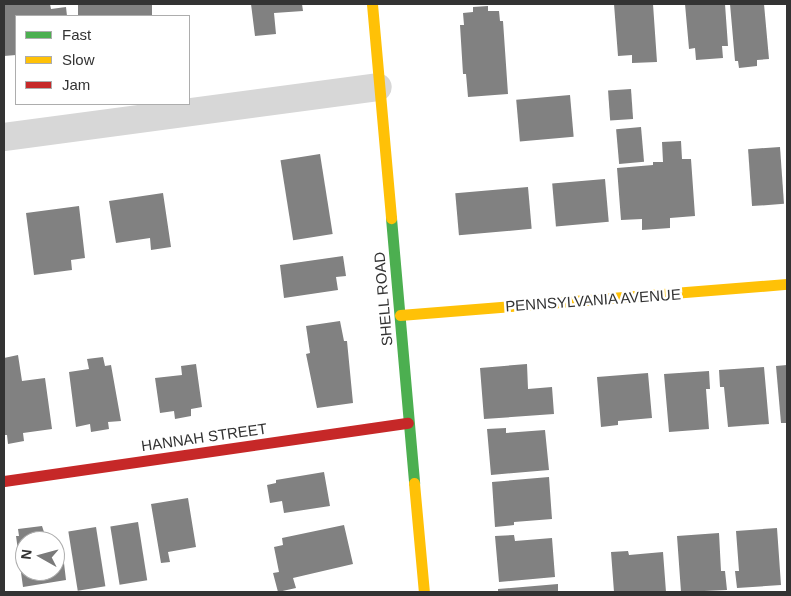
<!DOCTYPE html>
<style>
body{margin:0}
#map{position:relative;width:791px;height:596px;overflow:hidden;background:#fff;font-family:Arial,sans-serif}
div>[style]{position:absolute}
[style*='--x']{left:calc(var(--x)*1px);top:calc(var(--y)*1px);width:calc(var(--w)*1px);rotate:calc(var(--a)*1deg)}
.building>*{inset:0;background:#818181;transform-origin:0 0}
.street>*{height:28px;margin:-14px;padding:0 14px;transform-origin:14px;border-radius:14px;background:#d7d7d7}
.fast>*{height:11px;margin:-5.5px;padding:0 5.5px;transform-origin:5.5px;border-radius:5.5px;background:#4caf50}
.slow>*{height:11px;margin:-5.5px;padding:0 5.5px;transform-origin:5.5px;border-radius:5.5px;background:#ffc107}
.jam>*{height:11px;margin:-5.5px;padding:0 5.5px;transform-origin:5.5px;border-radius:5.5px;background:#c62828}
span{translate:-50% -50%;white-space:nowrap;text-align:center;line-height:1.15;-webkit-text-stroke:5px #fff;paint-order:stroke}
.street-label{font-size:15px;color:#333}
.frame{position:absolute;inset:0;border:5px solid #333;pointer-events:none}
.legend{position:absolute;left:15px;top:15px;width:175px;height:90px;box-sizing:border-box;background:#fff;border:1px solid #adadad;margin:0;padding:6px 9px;list-style:none;font-size:15px;color:#333}
.legend li{display:flex;align-items:center;gap:10px;height:25px}
.legend b{width:25px;border:1px solid #adadad}
.north{position:absolute;left:15px;top:531px;width:50px;height:50px;box-sizing:border-box;background:#fff;border:1px solid #adadad;border-radius:50%;rotate:277deg;font-size:14px;font-weight:700;line-height:20px;text-align:center;color:#333}
.north::after{content:'';display:block;margin:auto;width:18px;height:22px;background:#7a7a7a;clip-path:polygon(50% 0,100% 100%,50% 72%,0 100%)}
</style>
<div id="map">
<div class="building">
<i style="clip-path:polygon(4px 4px,50px 4px,51px 9px,66px 7px,67px 16px,16px 16px,16px 55px,4px 56px)"></i>
<i style="left:78px;top:4px;width:74px;height:12px"></i>
<i style="clip-path:polygon(251px 4px,302px 4px,303px 11px,274px 13px,276px 34px,255px 36px)"></i>
<i style="clip-path:polygon(614px 4px,653px 4px,657px 62px,632px 63px,632px 55px,618px 56px)"></i>
<i style="clip-path:polygon(685px 4px,725px 4px,728px 46px,722px 46px,723px 58px,696px 60px,695px 48px,689px 49px)"></i>
<i style="clip-path:polygon(730px 4px,764px 4px,769px 59px,757px 60px,757px 66px,739px 68px,738px 61px,735px 61px)"></i>
<i style="clip-path:polygon(488px 6px,488px 11px,499px 11px,500px 21px,503px 21px,508px 94px,468px 97px,466px 74px,463px 74px,460px 25px,464px 25px,463px 13px,473px 12px,473px 7px)"></i>
<i style="left:631px;top:89px;width:30px;height:23px;rotate:86deg"></i>
<i style="left:570px;top:95px;width:42px;height:54px;rotate:85deg"></i>
<i style="left:641px;top:127px;width:35px;height:25px;rotate:85deg"></i>
<i style="clip-path:polygon(681px 141px,682px 159px,691px 159px,695px 216px,670px 218px,670px 228px,642px 230px,642px 219px,621px 220px,617px 168px,653px 165px,653px 162px,663px 162px,662px 142px)"></i>
<i style="left:780px;top:147px;width:57px;height:32px;rotate:86deg"></i>
<i style="left:320px;top:154px;width:81px;height:40px;rotate:81deg"></i>
<i style="left:605px;top:179px;width:43px;height:53px;rotate:85deg"></i>
<i style="left:528px;top:187px;width:42px;height:73px;rotate:85deg"></i>
<i style="clip-path:polygon(163px 193px,171px 247px,151px 250px,150px 238px,116px 243px,109px 201px)"></i>
<i style="clip-path:polygon(79px 206px,85px 258px,71px 260px,72px 270px,34px 275px,26px 213px)"></i>
<i style="clip-path:polygon(343px 256px,346px 276px,336px 277px,338px 290px,284px 298px,280px 265px)"></i>
<i style="clip-path:polygon(340px 321px,344px 341px,347px 341px,353px 403px,317px 408px,306px 354px,310px 353px,306px 326px)"></i>
<i style="clip-path:polygon(18px 355px,22px 381px,45px 378px,52px 429px,23px 433px,24px 441px,8px 444px,7px 435px,4px 435px,4px 358px)"></i>
<i style="clip-path:polygon(103px 357px,105px 366px,111px 365px,121px 421px,108px 422px,109px 429px,91px 432px,90px 424px,76px 427px,69px 372px,89px 369px,87px 359px)"></i>
<i style="clip-path:polygon(196px 364px,202px 407px,191px 409px,191px 416px,175px 419px,174px 411px,160px 413px,155px 378px,182px 375px,181px 366px)"></i>
<i style="clip-path:polygon(527px 364px,528px 389px,552px 387px,554px 414px,484px 419px,480px 368px)"></i>
<i style="clip-path:polygon(787px 365px,787px 423px,781px 423px,776px 366px)"></i>
<i style="clip-path:polygon(764px 367px,769px 424px,728px 427px,724px 387px,720px 387px,719px 370px)"></i>
<i style="clip-path:polygon(709px 371px,710px 389px,706px 389px,709px 429px,669px 432px,664px 374px)"></i>
<i style="clip-path:polygon(648px 373px,652px 418px,618px 421px,618px 425px,601px 427px,597px 377px)"></i>
<i style="clip-path:polygon(506px 428px,506px 433px,545px 430px,549px 470px,491px 475px,487px 429px)"></i>
<i style="clip-path:polygon(324px 472px,330px 506px,284px 513px,282px 501px,270px 503px,267px 485px,276px 483px,276px 480px)"></i>
<i style="clip-path:polygon(549px 477px,552px 519px,514px 522px,514px 525px,495px 527px,492px 482px)"></i>
<i style="clip-path:polygon(188px 498px,196px 547px,168px 552px,170px 562px,161px 563px,151px 504px)"></i>
<i style="left:138px;top:522px;width:59px;height:28px;rotate:81deg"></i>
<i style="clip-path:polygon(344px 525px,353px 564px,293px 578px,296px 588px,278px 592px,273px 573px,279px 572px,274px 547px,283px 545px,282px 538px)"></i>
<i style="clip-path:polygon(42px 526px,47px 541px,25px 541px,25px 571px,55px 571px,55px 565px,64px 563px,66px 580px,23px 587px,16px 536px,19px 536px,18px 529px)"></i>
<i style="left:96px;top:527px;width:60px;height:28px;rotate:81deg"></i>
<i style="clip-path:polygon(777px 528px,781px 585px,737px 588px,735px 571px,739px 571px,736px 531px)"></i>
<i style="clip-path:polygon(719px 533px,721px 571px,725px 571px,727px 590px,681px 592px,677px 536px)"></i>
<i style="clip-path:polygon(514px 535px,515px 541px,552px 538px,555px 577px,499px 582px,495px 536px)"></i>
<i style="clip-path:polygon(628px 551px,629px 555px,663px 552px,666px 592px,614px 592px,611px 552px)"></i>
<i style="clip-path:polygon(558px 584px,558px 592px,498px 592px,498px 589px)"></i>
</div>
<div class="street">
<i style="--x:4;--y:137;--w:377;--a:-7.6"></i>
</div>
<div class="fast">
<i style="--x:391;--y:218;--w:266;--a:85"></i>
</div>
<div class="slow">
<i style="--x:372;--y:4;--w:215;--a:84.9"></i>
<i style="--x:400;--y:315;--w:388;--a:-4.6"></i>
<i style="--x:414;--y:483;--w:109;--a:84.8"></i>
</div>
<div class="jam">
<i style="--x:4;--y:481;--w:408;--a:-8.2"></i>
</div>
<div class="street-label">
<span style="left:383px;top:299px;rotate:-95deg">SHELL ROAD</span>
<span style="left:593px;top:300px;rotate:-4deg">PENNSYLVANIA AVENUE</span>
<span style="left:204px;top:437px;rotate:-8deg">HANNAH STREET</span>
</div>
<div class="frame"></div>
<ul class="legend">
<li><b style="height:6px;background:#4caf50"></b>Fast</li>
<li><b style="height:6px;background:#ffc107"></b>Slow</li>
<li><b style="height:6px;background:#c62828"></b>Jam</li>
</ul>
<div class="north">N</div>
</div>
